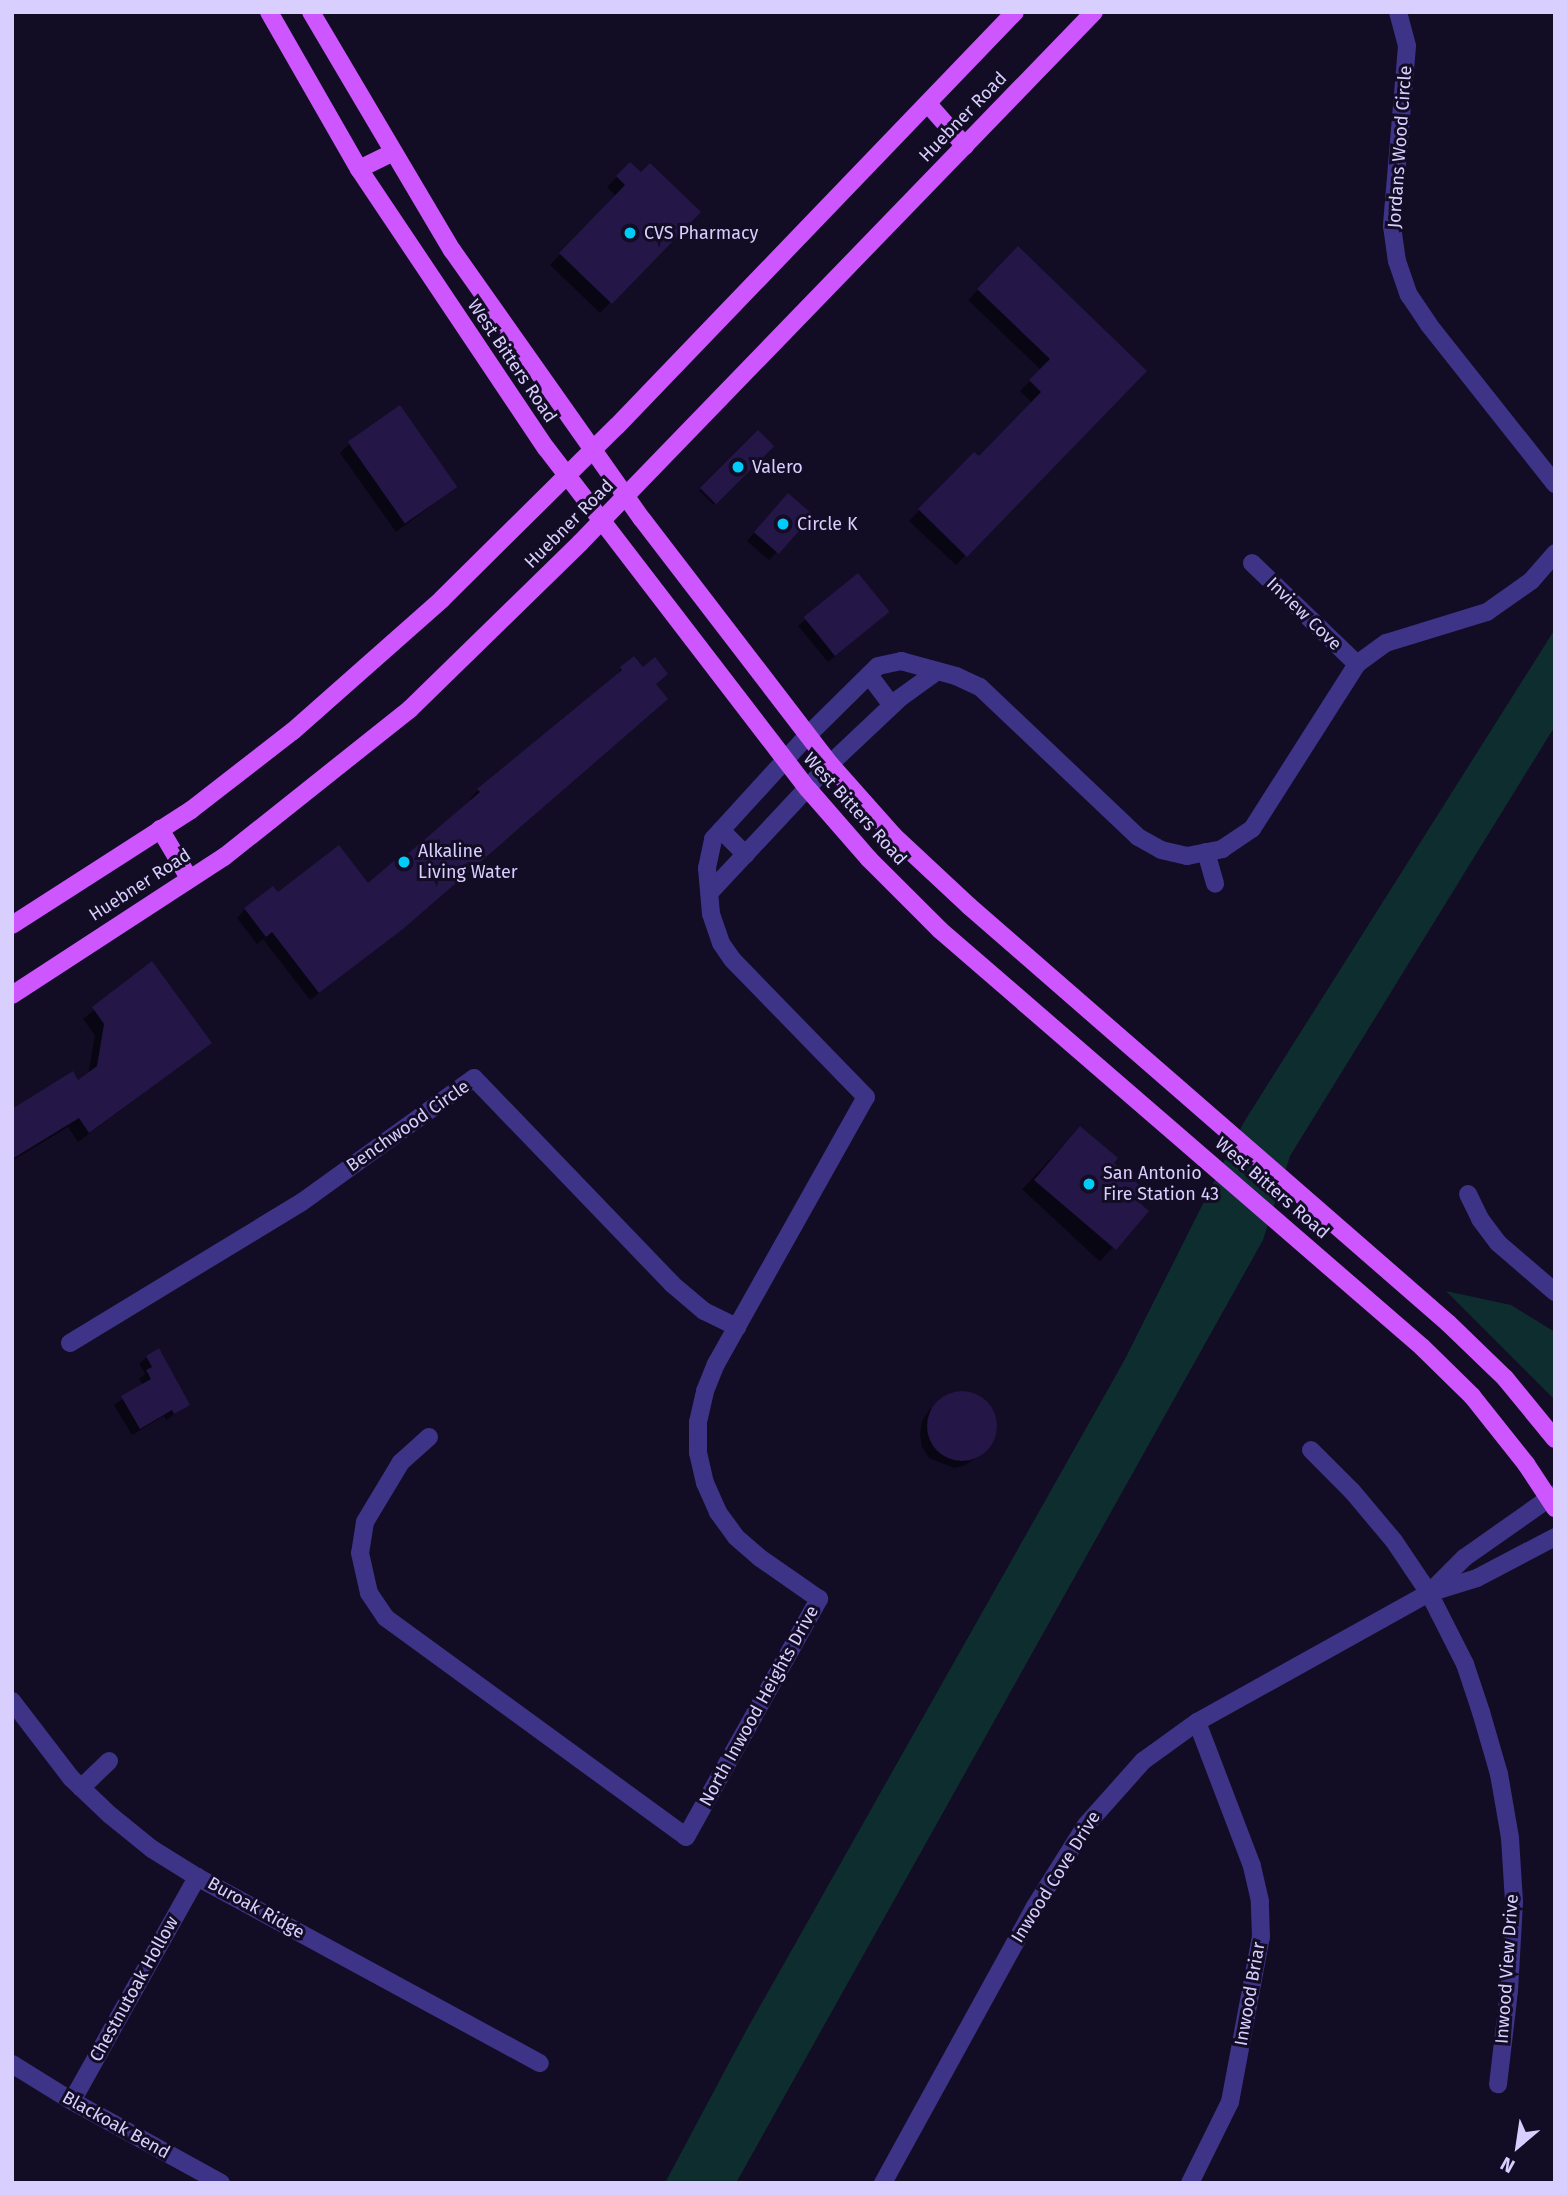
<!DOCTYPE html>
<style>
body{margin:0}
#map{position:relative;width:1567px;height:2195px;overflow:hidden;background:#120c24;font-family:"Fira Sans",sans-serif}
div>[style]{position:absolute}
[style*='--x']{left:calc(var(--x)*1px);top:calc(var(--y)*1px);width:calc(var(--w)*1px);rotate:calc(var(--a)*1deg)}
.green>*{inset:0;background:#0e2d2e}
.shadow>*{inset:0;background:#0007;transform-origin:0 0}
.building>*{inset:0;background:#241647;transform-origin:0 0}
.round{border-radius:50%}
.minor>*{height:18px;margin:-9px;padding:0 9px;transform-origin:9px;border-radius:9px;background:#3d3387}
.major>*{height:18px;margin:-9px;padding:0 9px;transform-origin:9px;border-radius:9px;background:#ce56ff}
.dots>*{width:19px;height:19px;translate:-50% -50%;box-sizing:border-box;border:4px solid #120c24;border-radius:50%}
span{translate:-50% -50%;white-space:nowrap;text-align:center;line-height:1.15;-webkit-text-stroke:6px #120c24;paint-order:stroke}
.street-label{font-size:18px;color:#d8cfff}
.poi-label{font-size:18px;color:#d8cfff}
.left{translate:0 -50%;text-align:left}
.frame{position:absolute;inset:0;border:14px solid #d8cfff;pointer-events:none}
.north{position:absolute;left:1483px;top:2111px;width:70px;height:70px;-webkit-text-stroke:5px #120c24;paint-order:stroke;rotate:209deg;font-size:19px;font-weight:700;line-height:28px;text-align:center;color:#d8cfff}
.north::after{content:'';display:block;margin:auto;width:24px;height:32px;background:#d8cfff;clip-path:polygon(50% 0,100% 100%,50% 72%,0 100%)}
</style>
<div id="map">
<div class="green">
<i style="clip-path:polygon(1555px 629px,1555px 726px,1290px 1156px,1263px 1240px,736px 2183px,665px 2183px,746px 2031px,1124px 1361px,1244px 1122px)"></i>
<i style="clip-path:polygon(1446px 1291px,1511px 1305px,1555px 1332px,1555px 1400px)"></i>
</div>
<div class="shadow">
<i style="clip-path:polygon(630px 164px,698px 212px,600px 313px,550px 265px,616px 196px,607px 187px)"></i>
<i style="clip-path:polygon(1018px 248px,1145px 371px,956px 565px,909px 521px,974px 454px,979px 458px,1032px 403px,1020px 391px,1041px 370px,968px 300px)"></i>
<i style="left:758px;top:432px;width:20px;height:83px;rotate:45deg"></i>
<i style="clip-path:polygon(350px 443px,456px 487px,396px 532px,340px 453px)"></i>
<i style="clip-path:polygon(781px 503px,776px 553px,769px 560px,747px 541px)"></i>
<i style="clip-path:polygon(857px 575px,880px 619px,828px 662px,798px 626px)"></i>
<i style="clip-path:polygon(621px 669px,643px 670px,392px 937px,310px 1000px,263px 939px,257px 944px,237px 918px,245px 909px,277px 894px,368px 886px,397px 865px,472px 801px,470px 799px,478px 790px,614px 679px)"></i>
<i style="clip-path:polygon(152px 964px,210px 1043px,78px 1142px,68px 1127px,12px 1161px,12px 1111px,88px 1075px,95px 1035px,83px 1019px)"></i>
<i style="left:1070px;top:1138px;width:106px;height:70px;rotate:43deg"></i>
<i style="clip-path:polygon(147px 1357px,187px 1405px,166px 1420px,164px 1416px,132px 1435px,114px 1405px,143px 1385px,139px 1379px,145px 1374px,139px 1364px)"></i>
<i style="clip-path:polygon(961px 1392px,974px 1395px,985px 1402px,993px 1413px,995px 1426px,993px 1438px,986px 1450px,966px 1465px,954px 1468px,929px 1458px,922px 1447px,920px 1434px,922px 1421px,929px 1410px,949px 1395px)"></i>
</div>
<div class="building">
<i style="clip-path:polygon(630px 162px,641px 172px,650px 163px,701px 212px,612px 304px,559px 253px,625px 185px,616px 176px)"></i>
<i style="clip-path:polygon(1018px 246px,1147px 371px,967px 557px,918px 509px,974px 452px,979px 456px,1041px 392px,1029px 380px,1050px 359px,977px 289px)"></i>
<i style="left:400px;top:405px;width:100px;height:64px;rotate:55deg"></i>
<i style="left:758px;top:430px;width:23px;height:82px;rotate:45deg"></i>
<i style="left:788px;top:493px;width:33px;height:52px;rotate:41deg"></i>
<i style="left:858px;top:573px;width:50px;height:70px;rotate:51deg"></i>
<i style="clip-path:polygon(634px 656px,643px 667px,655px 657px,668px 674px,656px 684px,668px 699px,403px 929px,319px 993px,272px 932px,266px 937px,244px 908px,273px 886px,278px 892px,339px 845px,368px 883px,395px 860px,397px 863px,480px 792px,477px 789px,622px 670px,620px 667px)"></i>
<i style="clip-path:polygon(152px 961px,212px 1043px,89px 1133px,79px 1118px,12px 1159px,12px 1109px,73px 1071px,78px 1080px,97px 1066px,104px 1024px,92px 1007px)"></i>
<i style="clip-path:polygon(1080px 1126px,1118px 1158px,1114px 1163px,1144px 1189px,1135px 1199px,1149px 1211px,1116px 1250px,1034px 1180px)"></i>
<i style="clip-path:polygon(159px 1348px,190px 1405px,174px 1414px,172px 1410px,140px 1429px,121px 1396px,151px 1379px,146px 1370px,152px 1367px,146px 1356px)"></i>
<i class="round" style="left:927px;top:1391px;width:70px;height:70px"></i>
</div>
<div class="minor">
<i style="--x:1398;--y:12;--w:35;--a:75"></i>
<i style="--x:1407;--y:46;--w:181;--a:94.8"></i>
<i style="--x:1392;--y:226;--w:35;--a:82"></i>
<i style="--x:1397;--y:261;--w:36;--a:71"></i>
<i style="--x:1409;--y:295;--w:36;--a:56"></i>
<i style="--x:1429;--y:325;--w:203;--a:51.6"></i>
<i style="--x:1252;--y:563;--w:146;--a:43.9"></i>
<i style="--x:869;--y:675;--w:38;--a:53"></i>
<i style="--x:721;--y:830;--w:35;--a:45"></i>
<i style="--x:1206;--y:852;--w:33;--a:74"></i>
<i style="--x:711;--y:891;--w:174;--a:-46.9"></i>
<i style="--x:830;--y:764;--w:96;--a:-43.3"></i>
<i style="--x:900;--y:698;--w:44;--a:-35.8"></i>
<i style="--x:1468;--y:1194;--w:28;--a:64"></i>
<i style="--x:1480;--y:1219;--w:30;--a:53"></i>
<i style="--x:1498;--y:1243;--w:75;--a:40.7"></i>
<i style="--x:70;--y:1343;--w:271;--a:-31.3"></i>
<i style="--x:302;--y:1202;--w:212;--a:-35.8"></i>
<i style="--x:474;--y:1078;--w:286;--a:46.1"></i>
<i style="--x:672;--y:1284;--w:42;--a:40.2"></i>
<i style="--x:704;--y:1311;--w:37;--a:26"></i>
<i style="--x:429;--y:1437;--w:38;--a:138"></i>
<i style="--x:401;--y:1462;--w:70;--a:121"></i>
<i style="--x:365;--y:1522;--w:31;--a:99"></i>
<i style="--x:360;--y:1553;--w:41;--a:77.3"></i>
<i style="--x:369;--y:1593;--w:30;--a:56"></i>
<i style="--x:386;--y:1618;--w:371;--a:36.1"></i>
<i style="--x:686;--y:1837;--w:273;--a:-60.8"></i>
<i style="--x:819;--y:1599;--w:72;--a:-145.2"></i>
<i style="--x:760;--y:1558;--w:32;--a:-139"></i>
<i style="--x:736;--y:1537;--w:31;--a:-126"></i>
<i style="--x:718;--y:1512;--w:32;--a:-114"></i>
<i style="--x:705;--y:1483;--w:31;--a:-103"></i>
<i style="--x:698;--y:1453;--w:31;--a:-90"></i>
<i style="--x:698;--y:1422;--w:32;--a:-77"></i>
<i style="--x:705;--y:1391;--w:29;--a:-68"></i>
<i style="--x:716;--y:1364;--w:306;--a:-60.7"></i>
<i style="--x:866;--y:1097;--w:192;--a:-134.2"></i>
<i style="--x:732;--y:959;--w:19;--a:-125"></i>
<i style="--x:721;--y:943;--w:31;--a:-109"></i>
<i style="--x:711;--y:914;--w:46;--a:-95"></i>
<i style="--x:707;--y:868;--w:30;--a:-78"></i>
<i style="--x:713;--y:839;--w:141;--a:-47.6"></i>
<i style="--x:808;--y:735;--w:98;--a:-44.6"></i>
<i style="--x:878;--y:666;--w:24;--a:-12"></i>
<i style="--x:901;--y:661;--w:57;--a:15.3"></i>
<i style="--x:956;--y:676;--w:26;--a:25"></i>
<i style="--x:980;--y:687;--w:218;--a:43.5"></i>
<i style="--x:1138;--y:837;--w:26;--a:29"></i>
<i style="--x:1161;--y:850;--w:27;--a:13"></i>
<i style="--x:1187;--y:856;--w:36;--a:-11"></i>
<i style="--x:1222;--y:849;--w:36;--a:-34"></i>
<i style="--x:1252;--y:829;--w:196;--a:-57.5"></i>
<i style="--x:1357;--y:664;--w:36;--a:-36"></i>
<i style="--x:1386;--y:643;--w:106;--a:-17.1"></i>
<i style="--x:1487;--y:612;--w:54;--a:-35.2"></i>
<i style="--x:1531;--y:581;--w:37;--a:-49"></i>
<i style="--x:1311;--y:1450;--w:58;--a:45"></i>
<i style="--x:1352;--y:1491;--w:65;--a:50"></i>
<i style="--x:1394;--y:1541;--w:63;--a:56.1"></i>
<i style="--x:1429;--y:1593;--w:80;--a:63.1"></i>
<i style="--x:1465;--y:1664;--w:51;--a:71.6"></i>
<i style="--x:1481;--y:1712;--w:65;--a:73.8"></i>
<i style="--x:1499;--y:1774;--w:65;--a:80.2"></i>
<i style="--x:1510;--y:1838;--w:64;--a:86.4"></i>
<i style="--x:1514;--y:1902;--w:89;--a:93.2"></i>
<i style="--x:1509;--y:1991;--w:94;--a:96.7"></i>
<i style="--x:1431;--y:1591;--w:47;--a:-45"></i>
<i style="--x:1464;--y:1558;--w:111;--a:-35.1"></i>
<i style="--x:12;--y:1701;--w:97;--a:52.5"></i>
<i style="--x:71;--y:1778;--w:54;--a:43.5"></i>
<i style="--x:110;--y:1815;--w:54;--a:39"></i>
<i style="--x:152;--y:1849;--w:53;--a:31.9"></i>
<i style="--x:197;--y:1877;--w:390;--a:28.5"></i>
<i style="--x:81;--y:1788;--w:39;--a:-44"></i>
<i style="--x:12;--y:2064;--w:70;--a:31.7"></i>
<i style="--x:72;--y:2101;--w:170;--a:28.8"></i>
<i style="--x:72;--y:2101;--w:257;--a:-60.8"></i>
<i style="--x:883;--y:2183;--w:314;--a:-61.2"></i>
<i style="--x:1034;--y:1908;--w:98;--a:-57.9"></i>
<i style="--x:1086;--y:1825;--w:86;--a:-48.3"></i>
<i style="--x:1143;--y:1761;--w:67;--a:-35.8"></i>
<i style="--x:1197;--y:1722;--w:265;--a:-29.1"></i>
<i style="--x:1429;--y:1593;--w:50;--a:-17.4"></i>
<i style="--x:1477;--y:1578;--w:88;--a:-27.7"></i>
<i style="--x:1190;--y:2183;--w:90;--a:-63.7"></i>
<i style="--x:1230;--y:2102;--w:168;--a:-79.4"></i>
<i style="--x:1261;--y:1937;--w:36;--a:-92"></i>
<i style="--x:1260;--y:1901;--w:36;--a:-103"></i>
<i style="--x:1252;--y:1866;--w:154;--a:-110.9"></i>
</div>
<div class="major">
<i style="--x:269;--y:12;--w:181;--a:60.2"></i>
<i style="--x:359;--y:169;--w:336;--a:56.2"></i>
<i style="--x:546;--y:448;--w:430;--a:52.5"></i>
<i style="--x:808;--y:789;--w:93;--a:48.9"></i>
<i style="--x:869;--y:859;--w:100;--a:45"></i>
<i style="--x:940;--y:930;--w:637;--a:40.86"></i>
<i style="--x:1422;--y:1347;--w:70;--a:44.4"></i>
<i style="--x:1472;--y:1396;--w:87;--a:51.5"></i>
<i style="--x:1526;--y:1464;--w:53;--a:56.6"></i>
<i style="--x:311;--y:12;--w:277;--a:59.4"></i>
<i style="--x:452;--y:250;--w:329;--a:54.8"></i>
<i style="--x:642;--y:519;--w:309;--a:52.5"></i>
<i style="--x:830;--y:764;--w:96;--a:48.4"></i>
<i style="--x:894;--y:836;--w:103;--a:43"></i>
<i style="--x:969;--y:906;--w:635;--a:41.04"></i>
<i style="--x:1448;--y:1323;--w:79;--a:44"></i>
<i style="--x:1505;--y:1378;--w:79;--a:50.7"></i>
<i style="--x:928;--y:104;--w:56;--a:48.6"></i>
<i style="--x:359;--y:169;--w:37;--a:-26"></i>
<i style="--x:160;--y:829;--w:57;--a:59.4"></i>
<i style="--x:12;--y:925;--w:213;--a:-32.7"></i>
<i style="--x:191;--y:810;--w:129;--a:-37.8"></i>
<i style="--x:293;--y:731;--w:199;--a:-41.5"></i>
<i style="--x:442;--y:599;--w:246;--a:-44.7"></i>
<i style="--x:617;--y:426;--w:574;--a:-46.13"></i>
<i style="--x:12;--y:995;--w:253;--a:-33.1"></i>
<i style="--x:224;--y:857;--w:238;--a:-38.5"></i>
<i style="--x:410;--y:709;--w:238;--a:-44.3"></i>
<i style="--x:580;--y:543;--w:739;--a:-45.93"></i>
</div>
<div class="dots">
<i style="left:630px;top:233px;background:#00ccfa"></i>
<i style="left:738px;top:467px;background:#00ccfa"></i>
<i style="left:783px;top:524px;background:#00ccfa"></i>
<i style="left:404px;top:862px;background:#00ccfa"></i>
<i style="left:1089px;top:1184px;background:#00ccfa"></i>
</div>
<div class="street-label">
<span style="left:963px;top:117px;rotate:-46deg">Huebner Road</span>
<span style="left:1400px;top:147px;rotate:-86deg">Jordans Wood Circle</span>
<span style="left:512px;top:361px;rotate:56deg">West Bitters Road</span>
<span style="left:569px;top:524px;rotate:-45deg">Huebner Road</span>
<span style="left:1304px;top:614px;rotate:44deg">Inview Cove</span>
<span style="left:855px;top:809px;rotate:48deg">West Bitters Road</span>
<span style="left:140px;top:885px;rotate:-33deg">Huebner Road</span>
<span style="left:408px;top:1126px;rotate:-35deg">Benchwood Circle</span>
<span style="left:1272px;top:1188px;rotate:41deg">West Bitters Road</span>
<span style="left:759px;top:1706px;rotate:-61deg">North Inwood Heights Drive</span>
<span style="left:1056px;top:1877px;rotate:-58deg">Inwood Cove Drive</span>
<span style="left:256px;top:1908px;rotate:29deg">Buroak Ridge</span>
<span style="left:1507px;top:1969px;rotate:-86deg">Inwood View Drive</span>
<span style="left:134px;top:1989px;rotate:-61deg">Chestnutoak Hollow</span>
<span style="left:1250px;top:1994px;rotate:-80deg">Inwood Briar</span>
<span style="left:116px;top:2125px;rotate:29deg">Blackoak Bend</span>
</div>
<div class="poi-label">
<span class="left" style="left:644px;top:233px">CVS Pharmacy</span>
<span class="left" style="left:752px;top:467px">Valero</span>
<span class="left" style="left:797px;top:524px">Circle K</span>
<span class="left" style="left:418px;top:862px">Alkaline<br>Living Water</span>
<span class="left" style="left:1103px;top:1184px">San Antonio<br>Fire Station 43</span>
</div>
<div class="frame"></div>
<div class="north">N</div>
</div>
